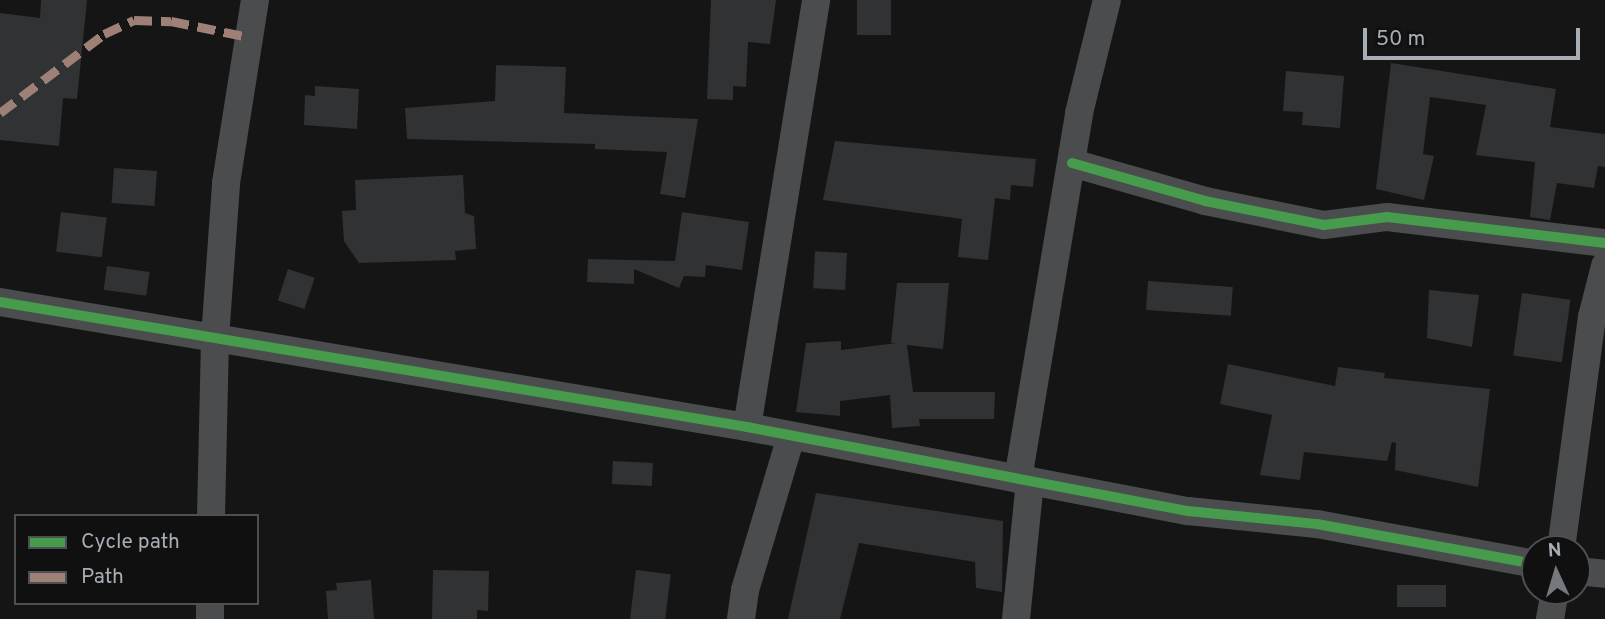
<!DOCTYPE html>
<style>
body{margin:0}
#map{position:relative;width:1605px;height:619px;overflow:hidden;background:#151516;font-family:Overpass,sans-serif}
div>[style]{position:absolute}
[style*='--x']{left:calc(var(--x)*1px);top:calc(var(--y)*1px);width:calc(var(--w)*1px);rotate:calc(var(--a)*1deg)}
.building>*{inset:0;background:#313233;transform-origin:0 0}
.street>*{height:28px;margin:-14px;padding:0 14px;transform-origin:14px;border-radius:14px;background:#4a4c4e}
.quiet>*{height:9px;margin-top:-4.5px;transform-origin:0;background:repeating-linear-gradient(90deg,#9e8076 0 18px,transparent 0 27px)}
.cycleway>*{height:10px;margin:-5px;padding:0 5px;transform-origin:5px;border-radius:5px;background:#469c4c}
span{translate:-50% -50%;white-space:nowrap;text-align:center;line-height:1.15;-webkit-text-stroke:6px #101011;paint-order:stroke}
.legend{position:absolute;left:14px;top:514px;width:245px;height:91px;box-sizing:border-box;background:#101011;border:2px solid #4d4f53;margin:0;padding:9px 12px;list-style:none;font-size:21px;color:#a8aeb5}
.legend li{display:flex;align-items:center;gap:14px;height:35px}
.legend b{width:35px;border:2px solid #4d4f53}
.north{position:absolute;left:1521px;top:535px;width:70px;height:70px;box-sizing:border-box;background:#101011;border:2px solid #4d4f53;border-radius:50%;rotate:356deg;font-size:19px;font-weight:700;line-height:28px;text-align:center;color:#a8aeb5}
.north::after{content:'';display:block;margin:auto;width:24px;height:32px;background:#75787d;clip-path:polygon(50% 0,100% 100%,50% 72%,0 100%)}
.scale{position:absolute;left:1363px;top:28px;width:217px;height:32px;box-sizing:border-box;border:4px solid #a8aeb5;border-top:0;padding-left:9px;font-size:21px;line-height:24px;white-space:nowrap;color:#a8aeb5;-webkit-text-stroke:5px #101011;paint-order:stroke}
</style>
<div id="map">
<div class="building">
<i style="clip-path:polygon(41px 0,87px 0,77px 99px,63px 98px,59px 146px,0 140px,0 13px,40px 18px)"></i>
<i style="clip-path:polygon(711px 0,776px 0,770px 44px,748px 42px,746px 87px,733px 86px,733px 100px,707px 99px)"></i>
<i style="left:857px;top:0;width:34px;height:35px"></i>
<i style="clip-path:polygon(1391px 63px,1556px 89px,1550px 127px,1605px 134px,1605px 167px,1598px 166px,1594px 188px,1557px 183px,1550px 220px,1530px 217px,1535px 162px,1476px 155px,1486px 105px,1430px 97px,1423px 154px,1434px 156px,1424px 200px,1376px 189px)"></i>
<i style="clip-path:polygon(496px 65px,566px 67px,564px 113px,698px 119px,685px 198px,660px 194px,667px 152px,595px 149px,595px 144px,407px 139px,405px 108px,495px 101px)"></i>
<i style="clip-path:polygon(1286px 71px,1344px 76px,1340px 128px,1302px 125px,1303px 112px,1283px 111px)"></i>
<i style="clip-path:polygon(315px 86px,359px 89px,357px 129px,304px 125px,305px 95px,315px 96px)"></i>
<i style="clip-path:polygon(835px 141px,1036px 159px,1033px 187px,1011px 185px,1010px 200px,995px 198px,988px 260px,958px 257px,962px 219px,823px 200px)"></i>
<i style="left:114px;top:168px;width:43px;height:35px;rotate:4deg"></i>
<i style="clip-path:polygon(463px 175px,465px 213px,474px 216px,476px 249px,455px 251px,456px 260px,359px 263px,344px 241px,342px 211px,356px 210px,355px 180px)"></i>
<i style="left:61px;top:212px;width:46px;height:40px;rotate:7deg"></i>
<i style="clip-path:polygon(682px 212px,749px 222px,742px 270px,706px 265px,705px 277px,684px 276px,679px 288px,634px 269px,634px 284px,587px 282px,588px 259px,675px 261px)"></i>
<i style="left:847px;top:253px;width:37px;height:32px;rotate:93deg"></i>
<i style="left:107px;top:266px;width:43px;height:24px;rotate:8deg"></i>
<i style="left:288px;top:269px;width:28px;height:33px;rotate:18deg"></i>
<i style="left:1148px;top:281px;width:85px;height:29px;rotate:4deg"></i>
<i style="clip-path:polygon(897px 283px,949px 283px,943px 349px,907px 345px,913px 392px,995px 392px,994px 419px,919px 419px,920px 426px,892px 428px,890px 395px,840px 401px,840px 416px,796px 412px,806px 343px,841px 341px,841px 350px,897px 343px,891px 343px)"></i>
<i style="clip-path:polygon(1429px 290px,1479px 295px,1472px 347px,1427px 338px)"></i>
<i style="left:1522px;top:293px;width:49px;height:63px;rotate:8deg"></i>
<i style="clip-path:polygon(1228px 364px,1335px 386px,1338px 367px,1385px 373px,1384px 378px,1490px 389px,1478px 487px,1395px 470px,1396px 443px,1392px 442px,1387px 461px,1304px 452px,1300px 480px,1260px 475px,1272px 415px,1220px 404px)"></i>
<i style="left:613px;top:461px;width:40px;height:23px;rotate:3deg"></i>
<i style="clip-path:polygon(816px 493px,1003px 521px,1002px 592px,976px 588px,975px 562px,859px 543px,840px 619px,788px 619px)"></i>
<i style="clip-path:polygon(433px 570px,489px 571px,488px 611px,477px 610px,477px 619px,432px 619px)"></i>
<i style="left:636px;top:570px;width:35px;height:49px;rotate:7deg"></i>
<i style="clip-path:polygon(371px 580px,374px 619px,328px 619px,326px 591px,337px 590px,336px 583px)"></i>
<i style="left:1397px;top:585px;width:49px;height:22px"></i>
</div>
<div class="street">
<i style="--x:1072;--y:163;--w:138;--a:15.9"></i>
<i style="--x:1205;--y:201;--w:121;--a:11.4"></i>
<i style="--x:1324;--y:225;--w:64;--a:-7.2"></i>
<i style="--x:1387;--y:217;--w:220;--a:6.8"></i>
<i style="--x:0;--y:302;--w:757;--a:9.5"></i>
<i style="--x:747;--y:427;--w:449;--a:10.8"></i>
<i style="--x:1188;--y:511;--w:130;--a:5.8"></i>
<i style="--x:1317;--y:524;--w:222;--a:10.4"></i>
<i style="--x:747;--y:427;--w:433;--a:-80.8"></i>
<i style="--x:1018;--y:479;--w:371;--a:-80.5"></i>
<i style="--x:1079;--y:113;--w:116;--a:-76.1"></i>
<i style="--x:211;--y:516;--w:178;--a:-88.7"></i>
<i style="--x:215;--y:338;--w:155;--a:-85.9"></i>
<i style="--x:226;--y:183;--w:185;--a:-81"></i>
<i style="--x:1561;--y:549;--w:234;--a:-82.4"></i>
<i style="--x:1592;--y:317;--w:53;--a:-75.7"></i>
<i style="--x:1577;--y:571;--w:28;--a:6"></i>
<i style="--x:210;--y:619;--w:16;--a:-90"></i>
<i style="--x:741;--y:619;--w:29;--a:-82"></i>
<i style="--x:745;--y:590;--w:160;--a:-73.3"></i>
<i style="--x:1016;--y:619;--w:139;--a:-84.2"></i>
<i style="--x:1550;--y:619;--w:28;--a:-80"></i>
</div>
<div class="quiet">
<i style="--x:0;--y:113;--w:131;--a:-37.2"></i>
<i style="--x:104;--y:34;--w:33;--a:-25"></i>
<i style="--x:134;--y:20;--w:37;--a:2"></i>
<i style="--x:171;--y:21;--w:80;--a:11.6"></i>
</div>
<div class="cycleway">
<i style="--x:1072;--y:163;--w:138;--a:15.9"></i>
<i style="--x:1205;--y:201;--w:121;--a:11.4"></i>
<i style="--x:1324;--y:225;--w:64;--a:-7.2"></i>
<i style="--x:1387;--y:217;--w:220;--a:6.8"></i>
<i style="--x:0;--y:302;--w:757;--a:9.5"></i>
<i style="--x:747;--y:427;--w:449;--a:10.8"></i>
<i style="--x:1188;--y:511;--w:130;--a:5.8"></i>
<i style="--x:1317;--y:524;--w:222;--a:10.4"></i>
</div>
<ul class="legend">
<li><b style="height:9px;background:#469c4c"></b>Cycle path</li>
<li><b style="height:9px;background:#9e8076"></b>Path</li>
</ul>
<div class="north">N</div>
<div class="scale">50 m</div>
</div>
